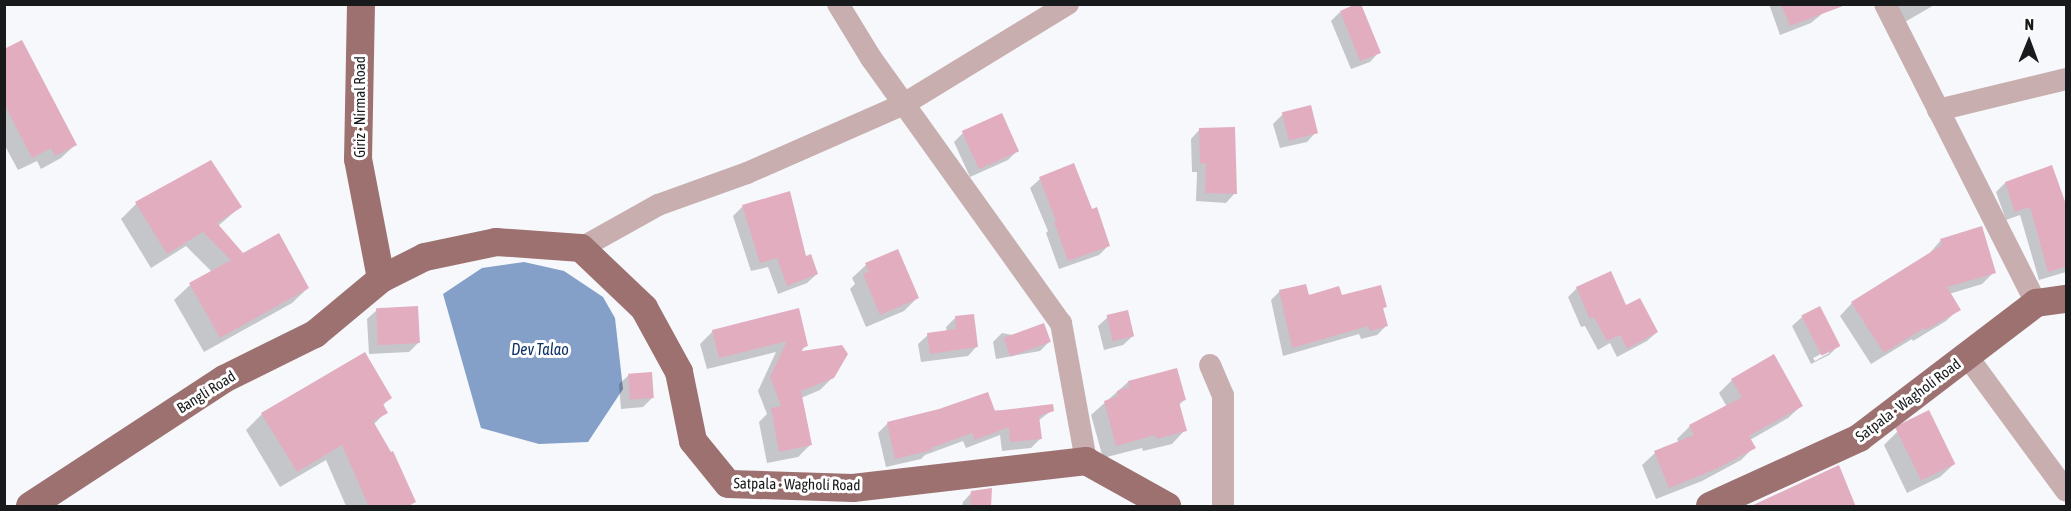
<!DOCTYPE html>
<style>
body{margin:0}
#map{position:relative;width:2071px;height:511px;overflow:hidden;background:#f6f8fc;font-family:"Asap Condensed",sans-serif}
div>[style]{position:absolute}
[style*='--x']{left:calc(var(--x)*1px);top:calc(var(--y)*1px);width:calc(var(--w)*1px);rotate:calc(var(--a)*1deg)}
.water>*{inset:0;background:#84a0c8}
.shadow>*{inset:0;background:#0003}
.building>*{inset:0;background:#e3adc0;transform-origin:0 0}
.minor>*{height:22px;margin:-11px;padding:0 11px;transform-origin:11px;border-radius:11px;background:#c8aeae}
.major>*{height:28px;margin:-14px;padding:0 14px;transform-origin:14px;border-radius:14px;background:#9d7170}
span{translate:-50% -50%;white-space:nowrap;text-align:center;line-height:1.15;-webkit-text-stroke:6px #fff;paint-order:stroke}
.street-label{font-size:15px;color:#191a1b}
.water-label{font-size:16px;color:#0c3263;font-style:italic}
.frame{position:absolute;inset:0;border:6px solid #191a1b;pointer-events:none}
.north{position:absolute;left:1999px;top:12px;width:60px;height:60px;-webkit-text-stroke:4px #fff;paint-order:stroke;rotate:1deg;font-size:16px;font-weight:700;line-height:24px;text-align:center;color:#191a1b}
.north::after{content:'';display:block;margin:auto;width:21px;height:27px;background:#191a1b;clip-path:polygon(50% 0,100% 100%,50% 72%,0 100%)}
</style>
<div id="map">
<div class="water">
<i style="clip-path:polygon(524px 262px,564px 271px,603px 297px,615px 318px,623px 389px,588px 442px,539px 444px,481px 428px,443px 294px,482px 268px)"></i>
</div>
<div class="shadow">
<i style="clip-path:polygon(1769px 4px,1834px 4px,1811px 23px,1780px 35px)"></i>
<i style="clip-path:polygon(1885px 4px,1936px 4px,1898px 26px)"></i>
<i style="clip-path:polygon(1340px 12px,1379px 52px,1370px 62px,1351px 69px,1331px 21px)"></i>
<i style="clip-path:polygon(4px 51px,75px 145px,61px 158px,41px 169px,37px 161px,18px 170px,4px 144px)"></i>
<i style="clip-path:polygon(1283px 114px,1316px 132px,1307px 142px,1280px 148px,1273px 124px)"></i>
<i style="clip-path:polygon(1200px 129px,1235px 193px,1226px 203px,1196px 201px,1197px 172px,1192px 172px,1191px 139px)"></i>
<i style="clip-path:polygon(963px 133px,1017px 151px,1008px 160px,970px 177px,954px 142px)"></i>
<i style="clip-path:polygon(1073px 165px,1091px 211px,1109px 245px,1099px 255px,1059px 269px,1046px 233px,1048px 231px,1030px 188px,1040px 179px)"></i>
<i style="clip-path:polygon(2005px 183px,2066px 212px,2066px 272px,2039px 280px,2020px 215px,2006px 220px,1996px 192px)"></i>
<i style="clip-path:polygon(789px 193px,805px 258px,817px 274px,807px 283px,778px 294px,768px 267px,751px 271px,733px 216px,742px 207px)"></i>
<i style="clip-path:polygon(136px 204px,240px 207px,218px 226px,242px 255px,308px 288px,292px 303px,204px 352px,174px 300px,190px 285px,212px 272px,186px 246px,151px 268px,121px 219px)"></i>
<i style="clip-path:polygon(1941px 240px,1994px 272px,1982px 284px,1949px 294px,1959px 309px,1946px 321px,1913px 341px,1912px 339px,1871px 364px,1840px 316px,1852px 303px,1929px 254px)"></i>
<i style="clip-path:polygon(866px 265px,917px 298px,904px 311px,866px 327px,850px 289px,855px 284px,852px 278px)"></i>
<i style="clip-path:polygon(1577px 288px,1626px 307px,1657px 332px,1647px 341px,1617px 357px,1610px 343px,1598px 350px,1585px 326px,1581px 327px,1568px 297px)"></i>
<i style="clip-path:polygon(1280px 291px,1308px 297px,1341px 297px,1385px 306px,1382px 310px,1386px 326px,1377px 335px,1361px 339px,1359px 334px,1283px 356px,1271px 300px)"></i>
<i style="clip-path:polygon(evenodd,1820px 308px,1838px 346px,1829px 355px,1811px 364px,1792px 326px,1802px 317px,1820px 308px,1829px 350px,1829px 353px,1815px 361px,1813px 358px,1829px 350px)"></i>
<i style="clip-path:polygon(377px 310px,418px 343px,409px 352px,369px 354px,367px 319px)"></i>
<i style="clip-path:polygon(798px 310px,807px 345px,799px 353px,833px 377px,820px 390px,801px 398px,810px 445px,798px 457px,767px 463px,759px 422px,767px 414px,758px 391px,776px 352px,707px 369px,700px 344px,713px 331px)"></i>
<i style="clip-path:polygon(1108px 317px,1133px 336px,1123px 345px,1104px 350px,1098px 326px)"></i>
<i style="clip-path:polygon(955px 318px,977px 346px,968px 356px,921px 362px,918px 344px,928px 335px,947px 332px,946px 327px)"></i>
<i style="clip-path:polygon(1002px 333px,1049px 342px,1040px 351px,996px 359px,993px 342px)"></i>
<i style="clip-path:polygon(629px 375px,652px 398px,643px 407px,621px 409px,619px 384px)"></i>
<i style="clip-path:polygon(1732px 380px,1801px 406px,1788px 418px,1750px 440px,1754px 447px,1741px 460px,1702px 481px,1656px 499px,1642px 465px,1655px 453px,1679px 443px,1677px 439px,1690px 426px,1727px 407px,1719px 393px)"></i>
<i style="clip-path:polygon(1128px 382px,1184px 400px,1179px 405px,1185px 430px,1172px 444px,1143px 451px,1142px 448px,1103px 458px,1091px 415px)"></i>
<i style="clip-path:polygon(390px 398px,382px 406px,386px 412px,373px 425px,414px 502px,409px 506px,346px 506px,326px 460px,280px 487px,246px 430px,262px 414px)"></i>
<i style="clip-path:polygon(1052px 410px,1038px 421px,1041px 438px,1031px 448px,1002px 451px,1000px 435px,966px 448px,963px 441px,925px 455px,921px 459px,886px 467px,878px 433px,887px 424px,939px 411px)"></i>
<i style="clip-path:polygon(1898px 431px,1954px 464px,1940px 477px,1907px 493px,1884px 445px)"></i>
<i style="clip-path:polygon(972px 492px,990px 506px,962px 506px,963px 502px)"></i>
</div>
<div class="building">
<i style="clip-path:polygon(1356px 4px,1361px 4px,1381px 53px,1360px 61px,1340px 11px)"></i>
<i style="clip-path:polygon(1781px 4px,1843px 4px,1843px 6px,1790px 26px)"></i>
<i style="clip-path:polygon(22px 40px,77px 145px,55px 156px,51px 148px,32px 158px,4px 104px,4px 49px)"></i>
<i style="left:1311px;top:105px;width:29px;height:30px;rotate:76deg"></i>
<i style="left:1002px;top:113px;width:42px;height:44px;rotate:66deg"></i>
<i style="clip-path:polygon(1235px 127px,1237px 194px,1205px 193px,1206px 163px,1200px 164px,1199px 128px)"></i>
<i style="clip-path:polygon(211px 160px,242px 207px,217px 223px,243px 253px,279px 233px,309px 288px,220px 338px,189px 283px,231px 260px,203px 232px,167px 254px,135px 202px)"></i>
<i style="clip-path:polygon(1074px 163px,1092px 209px,1097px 207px,1110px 246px,1068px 261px,1054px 222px,1056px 221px,1039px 177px)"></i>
<i style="clip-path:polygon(2052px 165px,2067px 207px,2067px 266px,2048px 272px,2030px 207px,2015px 212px,2005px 182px)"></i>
<i style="clip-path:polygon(790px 191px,806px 256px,811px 254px,818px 274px,787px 286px,777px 258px,760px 263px,742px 205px)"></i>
<i style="clip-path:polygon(1982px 226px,1996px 273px,1947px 287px,1961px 310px,1926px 330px,1924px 328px,1884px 353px,1851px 302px,1942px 245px,1940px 239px)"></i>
<i style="clip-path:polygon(898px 249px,919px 298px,880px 315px,863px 274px,869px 272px,865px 263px)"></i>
<i style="clip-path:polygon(1611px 271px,1626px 305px,1640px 298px,1658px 332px,1627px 349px,1620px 335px,1607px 341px,1594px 317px,1590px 319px,1576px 287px)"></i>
<i style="clip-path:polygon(1306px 284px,1309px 295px,1339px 286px,1342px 295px,1381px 285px,1387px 307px,1383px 308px,1388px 326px,1370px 331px,1368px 326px,1292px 348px,1279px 290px)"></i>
<i style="left:418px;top:306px;width:37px;height:42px;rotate:87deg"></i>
<i style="left:1820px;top:306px;width:45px;height:21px;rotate:63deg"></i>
<i style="clip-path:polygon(799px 308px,808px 346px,802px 348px,802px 351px,842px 345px,848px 354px,834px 378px,801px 391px,812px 445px,779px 452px,771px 408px,781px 406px,770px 377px,787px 341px,719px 358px,712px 330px)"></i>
<i style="left:1128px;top:310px;width:27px;height:22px;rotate:77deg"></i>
<i style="clip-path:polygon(974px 314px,978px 347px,930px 354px,927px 333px,956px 329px,955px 316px)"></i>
<i style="left:1044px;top:323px;width:20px;height:43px;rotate:70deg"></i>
<i style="clip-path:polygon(365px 352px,392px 398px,383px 404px,388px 413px,373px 421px,391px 452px,393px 451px,416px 502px,406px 507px,369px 507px,342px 445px,297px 472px,261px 413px)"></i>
<i style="clip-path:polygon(1774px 354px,1803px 406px,1749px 436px,1756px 448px,1716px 469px,1669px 488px,1654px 451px,1694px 435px,1689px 425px,1742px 397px,1731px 379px)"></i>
<i style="clip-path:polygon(1177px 368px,1186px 400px,1179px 402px,1187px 431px,1156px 439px,1155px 435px,1116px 446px,1104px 401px,1118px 396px,1117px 391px,1129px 387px,1128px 381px)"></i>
<i style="left:652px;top:372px;width:26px;height:24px;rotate:86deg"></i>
<i style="clip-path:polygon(988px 392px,995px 411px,1053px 404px,1054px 411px,1039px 416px,1042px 439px,1010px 442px,1009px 427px,975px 440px,972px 433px,931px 448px,932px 450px,895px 459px,887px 422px,939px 409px)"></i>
<i style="left:1929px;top:410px;width:60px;height:38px;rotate:64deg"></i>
<i style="clip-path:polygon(1839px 465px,1856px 507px,1749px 507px)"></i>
<i style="clip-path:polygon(992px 488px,991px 507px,970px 507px,971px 491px)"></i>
</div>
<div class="minor">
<i style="--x:838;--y:4;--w:63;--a:58.6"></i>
<i style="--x:871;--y:58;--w:326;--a:54.4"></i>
<i style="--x:1061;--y:323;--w:140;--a:79.7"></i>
<i style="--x:1885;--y:4;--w:335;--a:63.2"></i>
<i style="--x:1938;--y:110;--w:132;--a:-13.6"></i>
<i style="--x:581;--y:248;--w:88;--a:-29.2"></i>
<i style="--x:658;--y:205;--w:95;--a:-19.8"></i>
<i style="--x:747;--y:173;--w:171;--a:-23.7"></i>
<i style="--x:904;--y:104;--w:192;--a:-31.4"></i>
<i style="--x:1967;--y:356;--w:167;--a:53.7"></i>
<i style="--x:1210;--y:365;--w:33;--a:67"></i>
<i style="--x:1223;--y:395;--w:111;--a:90"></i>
</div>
<div class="major">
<i style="--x:361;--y:4;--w:155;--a:91.1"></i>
<i style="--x:358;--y:159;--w:122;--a:79.1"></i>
<i style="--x:30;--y:506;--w:232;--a:-33.2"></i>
<i style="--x:224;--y:379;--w:102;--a:-26.3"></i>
<i style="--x:315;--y:334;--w:86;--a:-39.8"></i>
<i style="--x:381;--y:279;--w:49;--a:-26.6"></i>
<i style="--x:425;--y:257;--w:73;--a:-11.9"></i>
<i style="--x:496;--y:242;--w:85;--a:4"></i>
<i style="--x:581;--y:248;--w:87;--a:43.6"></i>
<i style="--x:644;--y:308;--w:73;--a:61.3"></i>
<i style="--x:679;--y:372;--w:70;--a:78.5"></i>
<i style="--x:693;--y:441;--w:55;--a:50.9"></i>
<i style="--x:728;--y:484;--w:125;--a:1.8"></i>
<i style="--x:853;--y:488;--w:235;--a:-6.6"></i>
<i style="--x:1086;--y:461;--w:93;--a:29.1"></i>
<i style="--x:1710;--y:506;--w:164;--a:-24.5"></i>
<i style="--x:1859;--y:438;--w:223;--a:-37.3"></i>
<i style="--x:2036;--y:303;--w:30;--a:-8"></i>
</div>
<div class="street-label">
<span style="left:360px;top:107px;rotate:-90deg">Giriz - Nirmal Road</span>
<span style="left:206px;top:392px;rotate:-32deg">Bangli Road</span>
<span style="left:1908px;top:400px;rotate:-37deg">Satpala - Wagholi Road</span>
<span style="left:797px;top:484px;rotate:1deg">Satpala - Wagholi Road</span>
</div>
<div class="water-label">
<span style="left:540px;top:349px">Dev Talao</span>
</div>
<div class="frame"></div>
<div class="north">N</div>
</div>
